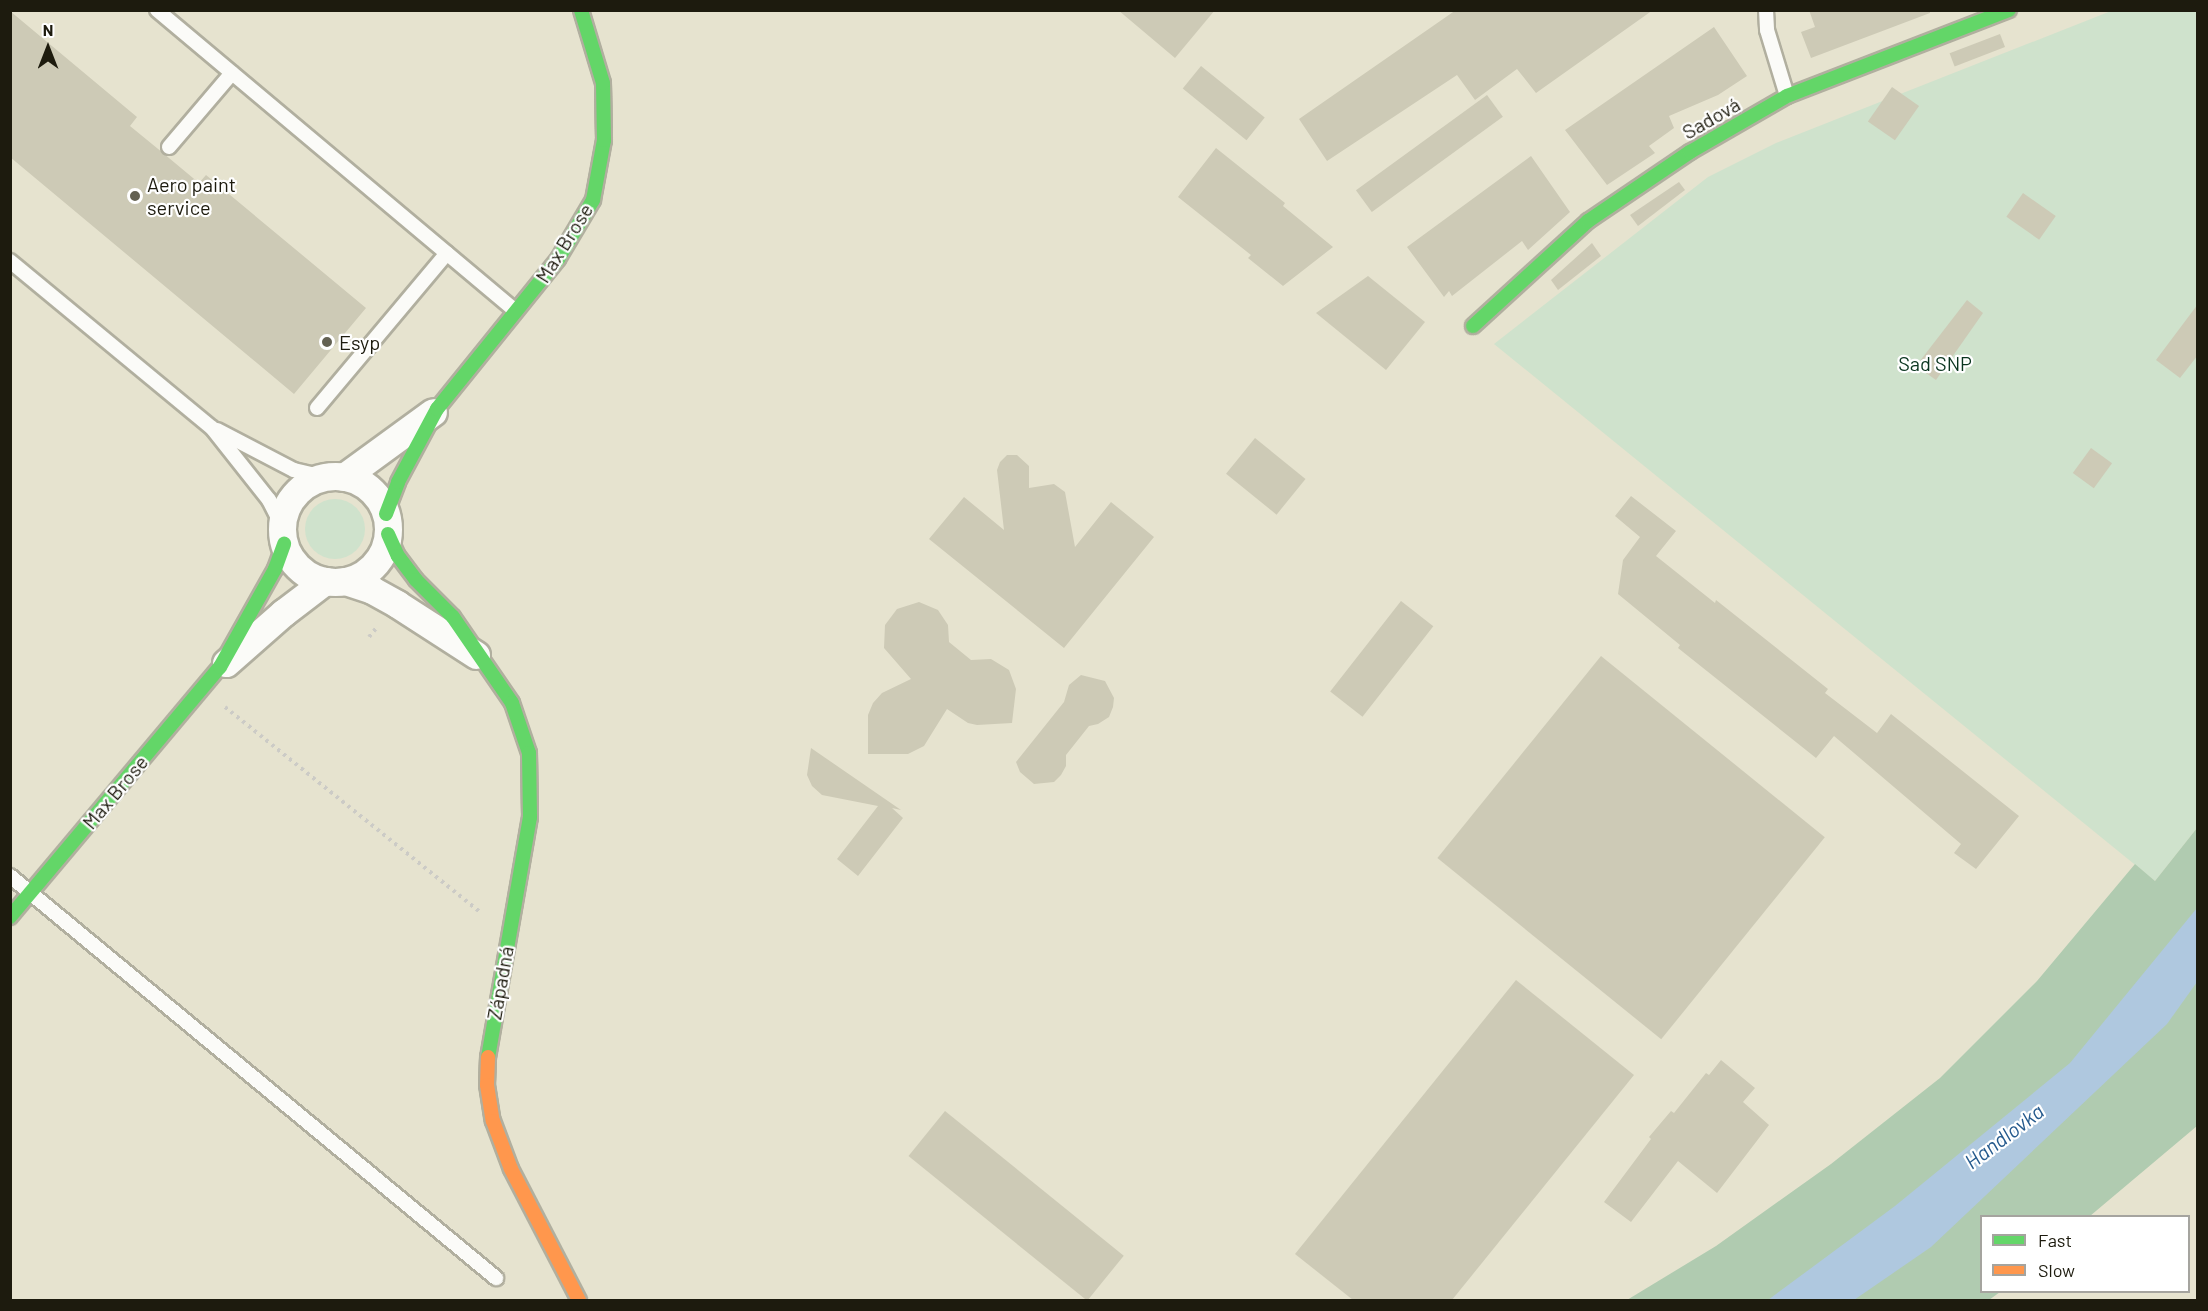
<!DOCTYPE html>
<meta charset="utf-8">
<style>
body{margin:0}
#map{position:relative;width:2208px;height:1311px;overflow:hidden;background:#e6e3cf;font-family:Barlow,sans-serif}
div>[style]{position:absolute}
[style*='--x']{left:calc(var(--x)*1px);top:calc(var(--y)*1px);width:calc(var(--w)*1px);rotate:calc(var(--a)*1deg)}
.green>*{inset:0;background:#cfe2cc}
.round{border-radius:50%}
.forest>*{inset:0;background:#b0cbb0}
.water>*{inset:0;background:#afc8df}
.building>*{inset:0;background:#cdcab6;transform-origin:0 0}
.path>*{height:4px;margin-top:-2px;transform-origin:0;background:repeating-linear-gradient(90deg,#cccbc6 0 3px,transparent 0 7.5px)}
.roads{filter:drop-shadow(2px 0 #b1af9f) drop-shadow(-2px 0 #b1af9f) drop-shadow(0 2px #b1af9f) drop-shadow(0 -2px #b1af9f)}
.lane>*{height:14px;margin:-7px;padding:0 7px;transform-origin:7px;border-radius:7px;background:#fbfbf8}
.street>*{height:27px;margin:-13.5px;padding:0 13.5px;transform-origin:13.5px;border-radius:13.5px;background:#fbfbf8}
.street>.ring{margin:-13.5px;padding:0;box-sizing:content-box;background:none;border:27px solid #fbfbf8;border-radius:50%}
.fast>*{height:14px;margin:-7px;padding:0 7px;transform-origin:7px;border-radius:7px;background:#63d668}
.slow>*{height:14px;margin:-7px;padding:0 7px;transform-origin:7px;border-radius:7px;background:#ff974d}
.dots>*{width:16px;height:16px;translate:-50% -50%;box-sizing:border-box;border:3px solid #fff;border-radius:50%}
span{translate:-50% -50%;white-space:nowrap;text-align:center;line-height:1.15;-webkit-text-stroke:4.5px #fff;paint-order:stroke}
.street-label{font-size:20px;color:#1d1b0e}
.poi-label{font-size:20px;color:#1d1b0e}
.left{translate:0 -50%;text-align:left}
.park-label{font-size:20px;color:#0a351f}
.water-label{font-size:21px;color:#255a8d;font-style:italic}
.frame{position:absolute;inset:0;border:12px solid #1d1b0e;pointer-events:none}
.legend{position:absolute;left:1980px;top:1215px;width:210px;height:78px;box-sizing:border-box;background:#fff;border:2px solid #a5a49f;margin:0;padding:8px 10px;list-style:none;font-size:18px;color:#1d1b0e}
.legend li{display:flex;align-items:center;gap:12px;height:30px}
.legend b{width:30px;border:2px solid #a5a49f}
.north{position:absolute;left:18px;top:18px;width:60px;height:60px;-webkit-text-stroke:4px #fff;paint-order:stroke;rotate:0deg;font-size:16px;font-weight:700;line-height:24px;text-align:center;color:#1d1b0e}
.north::after{content:'';display:block;margin:auto;width:21px;height:27px;background:#1d1b0e;clip-path:polygon(50% 0,100% 100%,50% 72%,0 100%)}
</style>
<div id="map">
<div class="green">
<i style="clip-path:polygon(2111px 11px,2197px 11px,2197px 828px,2155px 881px,1494px 344px,1708px 177px,1776px 143px)"></i>
<i class="round" style="left:305px;top:499px;width:60px;height:60px"></i>
</div>
<div class="forest">
<i style="clip-path:polygon(2197px 828px,2197px 1126px,2090px 1216px,1982px 1216px,1982px 1292px,2000px 1292px,1989px 1300px,1627px 1300px,1716px 1246px,1831px 1164px,1940px 1078px,2037px 981px,2135px 864px,2155px 881px)"></i>
</div>
<div class="water">
<i style="clip-path:polygon(2197px 908px,2197px 982px,2167px 1024px,1931px 1247px,1854px 1300px,1768px 1300px,1895px 1206px,2070px 1063px)"></i>
</div>
<div class="building">
<i style="clip-path:polygon(1118px 10px,1215px 10px,1175px 58px)"></i>
<i style="clip-path:polygon(1456px 10px,1653px 10px,1536px 93px,1517px 69px,1475px 100px,1457px 75px,1327px 161px,1299px 119px)"></i>
<i style="clip-path:polygon(1809px 10px,1930px 10px,1930px 13px,1811px 58px,1801px 32px,1815px 27px)"></i>
<i style="clip-path:polygon(10px 11px,137px 117px,130px 126px,163px 153px,199px 183px,206px 175px,366px 308px,294px 394px,10px 157px)"></i>
<i style="clip-path:polygon(1714px 27px,1747px 76px,1718px 95px,1669px 116px,1674px 128px,1649px 146px,1655px 153px,1607px 185px,1565px 130px)"></i>
<i style="left:2000px;top:34px;width:14px;height:54px;rotate:69deg"></i>
<i style="left:1201px;top:66px;width:82px;height:29px;rotate:39deg"></i>
<i style="left:1892px;top:87px;width:33px;height:42px;rotate:35deg"></i>
<i style="left:1487px;top:95px;width:27px;height:162px;rotate:54deg"></i>
<i style="clip-path:polygon(1216px 148px,1285px 203px,1283px 206px,1333px 247px,1283px 286px,1248px 258px,1251px 255px,1178px 197px)"></i>
<i style="clip-path:polygon(1531px 156px,1570px 212px,1528px 250px,1522px 241px,1452px 296px,1449px 291px,1444px 297px,1407px 247px)"></i>
<i style="clip-path:polygon(1679px 182px,1685px 190px,1638px 226px,1630px 215px)"></i>
<i style="left:2023px;top:193px;width:40px;height:29px;rotate:35deg"></i>
<i style="clip-path:polygon(1592px 243px,1601px 256px,1558px 290px,1551px 280px)"></i>
<i style="clip-path:polygon(1368px 276px,1425px 322px,1386px 370px,1316px 313px)"></i>
<i style="clip-path:polygon(1967px 300px,1983px 313px,1936px 380px,1916px 366px)"></i>
<i style="clip-path:polygon(2198px 304px,2198px 355px,2180px 378px,2156px 360px)"></i>
<i style="left:1255px;top:438px;width:65px;height:46px;rotate:39deg"></i>
<i style="left:2091px;top:448px;width:26px;height:31px;rotate:36deg"></i>
<i style="clip-path:polygon(1007px 455px,1017px 455px,1029px 466px,1029px 488px,1054px 484px,1065px 492px,1075px 547px,1111px 502px,1154px 537px,1064px 648px,929px 539px,964px 497px,1004px 530px,997px 470px,1000px 462px)"></i>
<i style="clip-path:polygon(1631px 496px,1676px 531px,1656px 556px,1715px 603px,1716px 600px,1828px 689px,1825px 693px,1877px 733px,1891px 714px,2019px 816px,1976px 869px,1954px 853px,1961px 844px,1834px 736px,1816px 758px,1678px 648px,1680px 645px,1618px 594px,1623px 560px,1640px 537px,1615px 516px)"></i>
<i style="left:1401px;top:601px;width:41px;height:115px;rotate:38deg"></i>
<i style="clip-path:polygon(919px 602px,938px 610px,948px 625px,949px 642px,971px 660px,991px 659px,1009px 670px,1016px 689px,1012px 723px,977px 725px,968px 723px,947px 709px,924px 746px,908px 754px,868px 754px,868px 715px,873px 703px,882px 693px,911px 679px,884px 648px,885px 625px,897px 609px)"></i>
<i style="left:1601px;top:656px;width:288px;height:260px;rotate:39deg"></i>
<i style="clip-path:polygon(1081px 675px,1105px 681px,1114px 698px,1113px 707px,1109px 717px,1098px 724px,1089px 726px,1066px 755px,1066px 766px,1061px 775px,1054px 782px,1034px 784px,1020px 772px,1016px 762px,1064px 702px,1069px 685px)"></i>
<i style="clip-path:polygon(811px 748px,901px 810px,892px 808px,903px 818px,858px 876px,837px 859px,878px 806px,822px 795px,812px 786px,807px 775px)"></i>
<i style="clip-path:polygon(1516px 980px,1634px 1075px,1452px 1300px,1353px 1300px,1295px 1254px)"></i>
<i style="clip-path:polygon(1721px 1060px,1755px 1088px,1743px 1102px,1769px 1125px,1717px 1193px,1678px 1161px,1631px 1222px,1604px 1202px,1651px 1139px,1649px 1137px,1671px 1111px,1674px 1113px,1706px 1073px,1709px 1075px)"></i>
<i style="left:945px;top:1111px;width:230px;height:58px;rotate:39deg"></i>
</div>
<div class="path">
<i style="--x:369;--y:637;--w:14;--a:-51"></i>
<i style="--x:225;--y:707;--w:329;--a:38.8"></i>
</div>
<div class="roads">
<div class="lane">
<i style="--x:157;--y:10;--w:468;--a:40"></i>
<i style="--x:1766;--y:10;--w:20;--a:87"></i>
<i style="--x:1767;--y:30;--w:69;--a:73.1"></i>
<i style="--x:169;--y:147;--w:97;--a:-49.6"></i>
<i style="--x:10;--y:261;--w:262;--a:39.6"></i>
<i style="--x:212;--y:428;--w:92;--a:51.6"></i>
<i style="--x:269;--y:500;--w:27;--a:63"></i>
<i style="--x:317;--y:408;--w:202;--a:-50"></i>
<i style="--x:217;--y:430;--w:87;--a:27.5"></i>
<i style="--x:294;--y:470;--w:32;--a:13"></i>
<i style="--x:10;--y:876;--w:631;--a:39.6"></i>
</div>
<div class="street">
<i class="ring" style="left:282px;top:476px;width:79px;height:79px"></i>
<i style="--x:344;--y:477;--w:110;--a:-36.1"></i>
<i style="--x:345;--y:581;--w:28;--a:18"></i>
<i style="--x:372;--y:590;--w:29;--a:29"></i>
<i style="--x:397;--y:604;--w:94;--a:32.8"></i>
<i style="--x:226;--y:663;--w:76;--a:-41.3"></i>
<i style="--x:283;--y:613;--w:53;--a:-37.3"></i>
</div>
<div class="fast">
<i style="--x:1473;--y:326;--w:156;--a:-42.4"></i>
<i style="--x:1588;--y:221;--w:123;--a:-34.1"></i>
<i style="--x:1690;--y:152;--w:112;--a:-30"></i>
<i style="--x:1787;--y:96;--w:238;--a:-21.2"></i>
<i style="--x:386;--y:514;--w:34;--a:-69"></i>
<i style="--x:398;--y:482;--w:83;--a:-61.9"></i>
<i style="--x:437;--y:409;--w:193;--a:-51.1"></i>
<i style="--x:558;--y:259;--w:69;--a:-59.3"></i>
<i style="--x:593;--y:200;--w:61;--a:-79.6"></i>
<i style="--x:604;--y:140;--w:57;--a:-91"></i>
<i style="--x:603;--y:83;--w:76;--a:-106.8"></i>
<i style="--x:388;--y:534;--w:24;--a:66"></i>
<i style="--x:398;--y:556;--w:30;--a:53"></i>
<i style="--x:416;--y:580;--w:52;--a:45"></i>
<i style="--x:453;--y:617;--w:104;--a:55.5"></i>
<i style="--x:512;--y:703;--w:53;--a:71.2"></i>
<i style="--x:529;--y:753;--w:64;--a:89.1"></i>
<i style="--x:530;--y:817;--w:244;--a:99.9"></i>
<i style="--x:10;--y:917;--w:326;--a:-50"></i>
<i style="--x:220;--y:667;--w:112;--a:-60.7"></i>
<i style="--x:275;--y:569;--w:27;--a:-70"></i>
</div>
<div class="slow">
<i style="--x:488;--y:1057;--w:28;--a:92"></i>
<i style="--x:487;--y:1085;--w:36;--a:81"></i>
<i style="--x:493;--y:1121;--w:51;--a:69.4"></i>
<i style="--x:511;--y:1169;--w:148;--a:62.6"></i>
</div>
</div>
<div class="dots">
<i style="left:135px;top:196px;background:#636152"></i>
<i style="left:327px;top:342px;background:#636152"></i>
</div>
<div class="street-label">
<span style="left:1711px;top:118px;rotate:-30deg">Sadová</span>
<span style="left:564px;top:243px;rotate:-58deg">Max Brose</span>
<span style="left:115px;top:792px;rotate:-50deg">Max Brose</span>
<span style="left:500px;top:983px;rotate:-80deg">Západná</span>
</div>
<div class="poi-label">
<span class="left" style="left:147px;top:196px">Aero paint<br>service</span>
<span class="left" style="left:339px;top:342px">Esyp</span>
</div>
<div class="park-label">
<span style="left:1935px;top:363px">Sad SNP</span>
</div>
<div class="water-label">
<span style="left:2004px;top:1136px;rotate:-37deg">Handlovka</span>
</div>
<div class="frame"></div>
<ul class="legend">
<li><b style="height:8px;background:#63d668"></b>Fast</li>
<li><b style="height:8px;background:#ff974d"></b>Slow</li>
</ul>
<div class="north">N</div>
</div>
